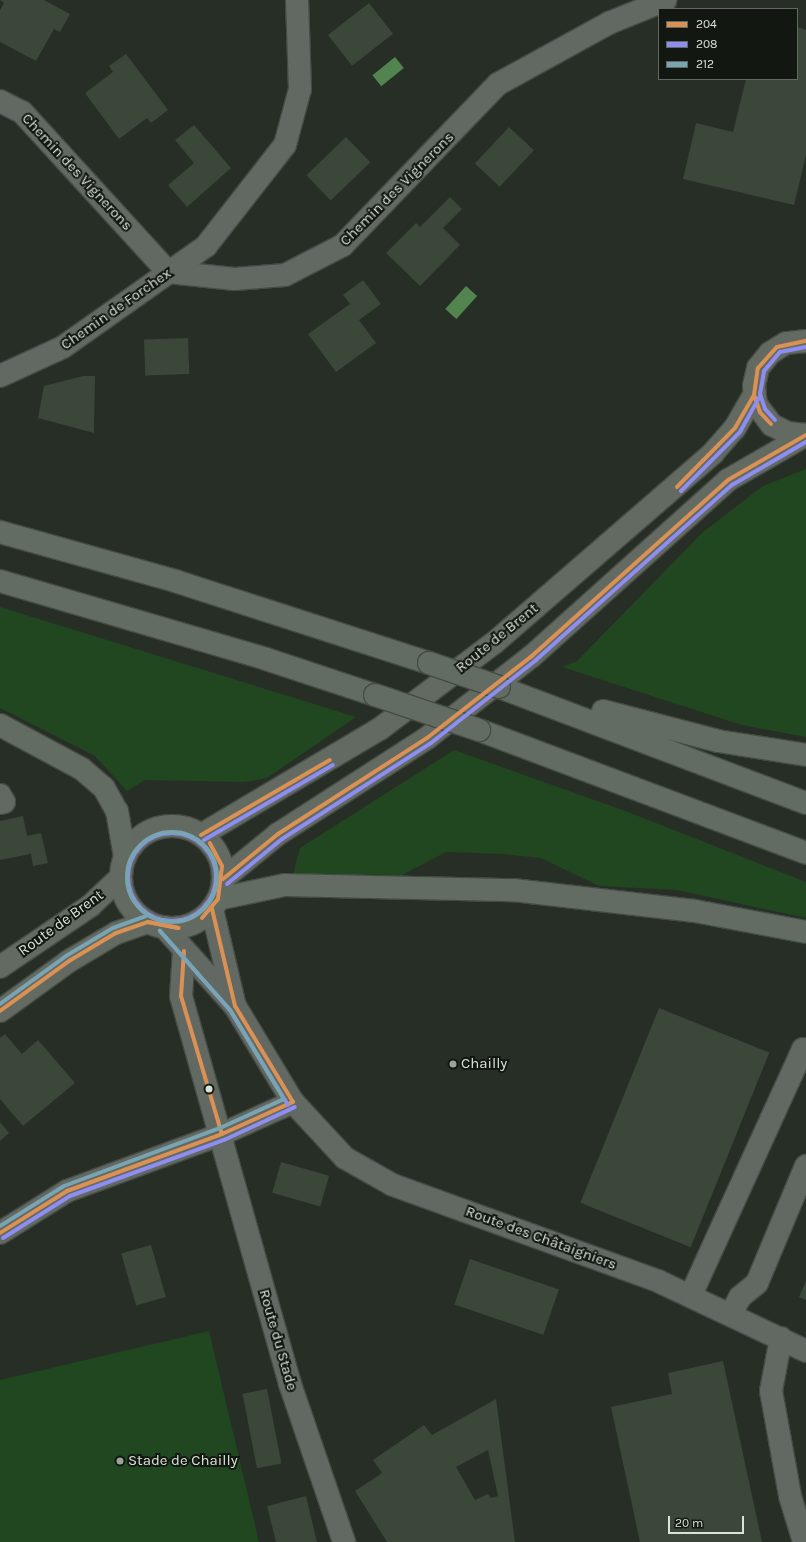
<!DOCTYPE html>
<meta charset="utf-8">
<style>
body{margin:0}
#map{position:relative;width:806px;height:1542px;overflow:hidden;background:#272e26;font-family:Karla,sans-serif}
div>[style]{position:absolute}
[style*='--x']{left:calc(var(--x)*1px);top:calc(var(--y)*1px);width:calc(var(--w)*1px);rotate:calc(var(--a)*1deg)}
.green>*{inset:0;background:#20471f}
.water>*{inset:0;background:#52844f;transform-origin:0 0}
.building>*{inset:0;background:#3a4739;transform-origin:0 0}
.roads{filter:drop-shadow(1px 0 #454b44) drop-shadow(-1px 0 #454b44) drop-shadow(0 1px #454b44) drop-shadow(0 -1px #454b44)}
.minor>*{height:22px;margin:-11px;padding:0 11px;transform-origin:11px;border-radius:11px;background:#626862}
.major>*{height:22px;margin:-11px;padding:0 11px;transform-origin:11px;border-radius:11px;background:#626a62}
.major>.ring{margin:-11px;padding:0;box-sizing:content-box;background:none;border:22px solid #626a62;border-radius:50%}
.highway>*{height:22px;margin:-11px;padding:0 11px;transform-origin:11px;border-radius:11px;background:#626c62}
.bridges{filter:drop-shadow(1px 0 #454b44) drop-shadow(-1px 0 #454b44) drop-shadow(0 1px #454b44) drop-shadow(0 -1px #454b44)}
.highway-bridge>*{height:22px;margin:-11px;padding:0 11px;transform-origin:11px;border-radius:11px;background:#626c62}
.bus-1>*{height:4px;margin:-2px;padding:0 2px;transform-origin:2px;border-radius:2px;background:#db9154}
.bus-2>*{height:4px;margin:-2px;padding:0 2px;transform-origin:2px;border-radius:2px;background:#8e8df1}
.bus-2>.ring{margin:-2px;padding:0;box-sizing:content-box;background:none;border:4px solid #8e8df1;border-radius:50%}
.bus-3>*{height:4px;margin:-2px;padding:0 2px;transform-origin:2px;border-radius:2px;background:#78a4b4}
.bus-3>.ring{margin:-2px;padding:0;box-sizing:content-box;background:none;border:4px solid #78a4b4;border-radius:50%}
.dots>*{width:11px;height:11px;translate:-50% -50%;box-sizing:border-box;border:2px solid #121811;border-radius:50%}
span{translate:-50% -50%;white-space:nowrap;text-align:center;line-height:1.15;-webkit-text-stroke:4px #121811;paint-order:stroke}
.street-label{font-size:15px;color:#dae3d9}
.poi-label{font-size:15px;color:#dae3d9}
.left{translate:0 -50%;text-align:left}
.legend{position:absolute;left:658px;top:8px;width:140px;height:72px;box-sizing:border-box;background:#121811;border:1px solid #626961;margin:0;padding:5px 7px;list-style:none;font-size:12px;color:#dae3d9}
.legend li{display:flex;align-items:center;gap:8px;height:20px}
.legend b{width:20px;border:1px solid #626961}
.scale{position:absolute;left:668px;top:1516px;width:76px;height:18px;box-sizing:border-box;border:2px solid #dae3d9;border-top:0;padding-left:5px;font-size:12px;line-height:14px;white-space:nowrap;color:#dae3d9;-webkit-text-stroke:3px #121811;paint-order:stroke}
</style>
<div id="map">
<div class="green">
<i style="clip-path:polygon(806px 469px,806px 737px,742px 725px,562px 667px,577px 661px,703px 532px,763px 486px)"></i>
<i style="clip-path:polygon(0 607px,356px 717px,267px 778px,244px 782px,145px 780px,127px 791px,95px 756px,0 708px)"></i>
<i style="clip-path:polygon(454px 750px,628px 812px,806px 882px,806px 918px,677px 890px,599px 886px,541px 858px,502px 854px,446px 852px,402px 875px,293px 874px,300px 848px)"></i>
<i style="clip-path:polygon(209px 1331px,259px 1542px,0 1542px,0 1380px)"></i>
</div>
<div class="water">
<i style="left:395px;top:57px;width:14px;height:29px;rotate:51deg"></i>
<i style="left:466px;top:286px;width:15px;height:31px;rotate:42deg"></i>
</div>
<div class="building">
<i style="clip-path:polygon(44px 0,70px 14px,60px 32px,54px 29px,36px 61px,0 42px,0 10px,4px 3px,0 0)"></i>
<i style="left:369px;top:3px;width:39px;height:52px;rotate:52deg"></i>
<i style="clip-path:polygon(797px 27px,806px 30px,806px 155px,794px 205px,683px 179px,696px 123px,733px 132px,746px 79px,797px 79px)"></i>
<i style="clip-path:polygon(126px 54px,168px 110px,151px 123px,147px 118px,119px 139px,85px 93px,113px 72px,109px 66px)"></i>
<i style="clip-path:polygon(194px 125px,231px 168px,187px 207px,168px 185px,194px 163px,175px 140px)"></i>
<i style="left:509px;top:127px;width:34px;height:50px;rotate:43deg"></i>
<i style="left:346px;top:137px;width:35px;height:55px;rotate:46deg"></i>
<i style="clip-path:polygon(450px 197px,462px 209px,443px 228px,460px 245px,420px 286px,386px 253px,416px 223px,420px 227px)"></i>
<i style="clip-path:polygon(363px 280px,381px 304px,359px 320px,376px 343px,336px 372px,308px 334px,350px 304px,343px 295px)"></i>
<i style="left:188px;top:338px;width:36px;height:44px;rotate:88deg"></i>
<i style="clip-path:polygon(83px 376px,95px 376px,94px 433px,38px 418px,44px 386px)"></i>
<i style="clip-path:polygon(23px 816px,27px 836px,41px 833px,48px 863px,33px 866px,31px 854px,0 860px,0 821px)"></i>
<i style="left:659px;top:1008px;width:119px;height:210px;rotate:22deg"></i>
<i style="clip-path:polygon(5px 1034px,22px 1054px,38px 1040px,75px 1083px,23px 1126px,0 1099px,0 1038px)"></i>
<i style="clip-path:polygon(0 1122px,9px 1133px,0 1141px)"></i>
<i style="left:281px;top:1162px;width:50px;height:32px;rotate:16deg"></i>
<i style="left:151px;top:1245px;width:54px;height:31px;rotate:74deg"></i>
<i style="left:470px;top:1259px;width:94px;height:48px;rotate:19deg"></i>
<i style="clip-path:polygon(806px 1281px,806px 1300px,799px 1297px)"></i>
<i style="clip-path:polygon(723px 1361px,762px 1542px,640px 1542px,611px 1407px,672px 1394px,668px 1373px)"></i>
<i style="left:267px;top:1389px;width:76px;height:25px;rotate:79deg"></i>
<i style="clip-path:polygon(evenodd,496px 1399px,515px 1542px,387px 1542px,355px 1491px,382px 1473px,373px 1460px,424px 1425px,432px 1435px,496px 1399px,488px 1450px,498px 1496px,491px 1498px,488px 1494px,475px 1500px,456px 1467px,488px 1450px)"></i>
<i style="clip-path:polygon(306px 1496px,317px 1542px,276px 1542px,267px 1506px)"></i>
</div>
<div class="roads">
<div class="minor">
<i style="--x:0;--y:101;--w:25;--a:27"></i>
<i style="--x:22;--y:112;--w:217;--a:47.6"></i>
<i style="--x:168;--y:272;--w:67;--a:6"></i>
<i style="--x:235;--y:279;--w:50;--a:-4.6"></i>
<i style="--x:285;--y:275;--w:65;--a:-27.3"></i>
<i style="--x:343;--y:245;--w:223;--a:-46.1"></i>
<i style="--x:498;--y:84;--w:127;--a:-28.8"></i>
<i style="--x:609;--y:23;--w:61;--a:-22"></i>
<i style="--x:0;--y:376;--w:69;--a:-24.7"></i>
<i style="--x:63;--y:347;--w:175;--a:-35.2"></i>
<i style="--x:206;--y:246;--w:128;--a:-52"></i>
<i style="--x:285;--y:145;--w:58;--a:-75"></i>
<i style="--x:300;--y:89;--w:89;--a:-91.9"></i>
<i style="--x:0;--y:795;--w:8;--a:60"></i>
<i style="--x:4;--y:802;--w:4;--a:166"></i>
<i style="--x:212;--y:909;--w:100;--a:76.7"></i>
<i style="--x:164;--y:927;--w:106;--a:48.1"></i>
<i style="--x:235;--y:1006;--w:112;--a:58.9"></i>
<i style="--x:293;--y:1102;--w:76;--a:47.1"></i>
<i style="--x:345;--y:1158;--w:55;--a:29.4"></i>
<i style="--x:393;--y:1185;--w:282;--a:19.9"></i>
<i style="--x:658;--y:1281;--w:164;--a:25.3"></i>
<i style="--x:184;--y:951;--w:45;--a:93.8"></i>
<i style="--x:181;--y:996;--w:403;--a:74.3"></i>
<i style="--x:290;--y:1384;--w:167;--a:71.1"></i>
<i style="--x:0;--y:1233;--w:79;--a:-32.1"></i>
<i style="--x:67;--y:1191;--w:165;--a:-20.2"></i>
<i style="--x:222;--y:1134;--w:78;--a:-24.3"></i>
<i style="--x:691;--y:1295;--w:270;--a:-65.5"></i>
<i style="--x:803;--y:1049;--w:3;--a:18"></i>
<i style="--x:731;--y:1314;--w:19;--a:-62"></i>
<i style="--x:740;--y:1297;--w:22;--a:-39"></i>
<i style="--x:757;--y:1283;--w:127;--a:-67.3"></i>
<i style="--x:781;--y:1338;--w:54;--a:100.7"></i>
<i style="--x:771;--y:1391;--w:107;--a:79.7"></i>
<i style="--x:790;--y:1496;--w:48;--a:73.1"></i>
</div>
<div class="major">
<i style="--x:806;--y:341;--w:20;--a:174"></i>
<i style="--x:786;--y:343;--w:19;--a:148"></i>
<i style="--x:770;--y:353;--w:19;--a:129"></i>
<i style="--x:758;--y:368;--w:18;--a:103"></i>
<i style="--x:754;--y:386;--w:18;--a:84"></i>
<i style="--x:756;--y:404;--w:26;--a:53"></i>
<i style="--x:772;--y:425;--w:18;--a:27"></i>
<i style="--x:788;--y:433;--w:18;--a:6"></i>
<i class="ring" style="left:121px;top:826px;width:80px;height:80px"></i>
<i style="--x:201;--y:835;--w:209;--a:-30.7"></i>
<i style="--x:381;--y:728;--w:141;--a:-37"></i>
<i style="--x:494;--y:643;--w:290;--a:-40.9"></i>
<i style="--x:713;--y:453;--w:33;--a:-49"></i>
<i style="--x:735;--y:428;--w:38;--a:-60"></i>
<i style="--x:223;--y:879;--w:71;--a:-39.3"></i>
<i style="--x:278;--y:834;--w:177;--a:-32.8"></i>
<i style="--x:427;--y:738;--w:133;--a:-38"></i>
<i style="--x:532;--y:656;--w:263;--a:-41.9"></i>
<i style="--x:728;--y:480;--w:90;--a:-30"></i>
<i style="--x:0;--y:967;--w:109;--a:-34.1"></i>
<i style="--x:90;--y:906;--w:42;--a:-43.1"></i>
<i style="--x:0;--y:1011;--w:85;--a:-35.9"></i>
<i style="--x:69;--y:961;--w:55;--a:-30.8"></i>
<i style="--x:116;--y:933;--w:34;--a:-19"></i>
</div>
<div class="highway">
<i style="--x:0;--y:532;--w:182;--a:15.6"></i>
<i style="--x:175;--y:581;--w:267;--a:17.9"></i>
<i style="--x:0;--y:581;--w:277;--a:16.3"></i>
<i style="--x:266;--y:659;--w:115;--a:18.3"></i>
<i style="--x:499;--y:687;--w:328;--a:20.7"></i>
<i style="--x:603;--y:711;--w:119;--a:14.6"></i>
<i style="--x:718;--y:741;--w:89;--a:9"></i>
<i style="--x:0;--y:725;--w:93;--a:28.2"></i>
<i style="--x:82;--y:769;--w:29;--a:41"></i>
<i style="--x:104;--y:788;--w:26;--a:61"></i>
<i style="--x:117;--y:811;--w:47;--a:80.1"></i>
<i style="--x:479;--y:730;--w:349;--a:20.6"></i>
<i style="--x:218;--y:899;--w:68;--a:-11.8"></i>
<i style="--x:285;--y:885;--w:228;--a:1.3"></i>
<i style="--x:513;--y:890;--w:183;--a:6.6"></i>
<i style="--x:695;--y:911;--w:113;--a:10.7"></i>
</div>
</div>
<div class="bridges">
<div class="highway-bridge">
<i style="--x:429;--y:663;--w:74;--a:18.9"></i>
<i style="--x:375;--y:695;--w:110;--a:18.6"></i>
</div>
</div>
<div class="bus-1">
<i style="--x:771;--y:424;--w:16;--a:-133"></i>
<i style="--x:760;--y:412;--w:18;--a:-109"></i>
<i style="--x:754;--y:395;--w:27;--a:-82"></i>
<i style="--x:758;--y:368;--w:28;--a:-48"></i>
<i style="--x:777;--y:347;--w:30;--a:-12"></i>
<i style="--x:677;--y:487;--w:83;--a:-45.5"></i>
<i style="--x:735;--y:428;--w:38;--a:-60"></i>
<i style="--x:201;--y:835;--w:149;--a:-30.2"></i>
<i style="--x:223;--y:879;--w:71;--a:-39.3"></i>
<i style="--x:278;--y:834;--w:177;--a:-32.8"></i>
<i style="--x:427;--y:738;--w:133;--a:-38"></i>
<i style="--x:532;--y:656;--w:263;--a:-41.9"></i>
<i style="--x:728;--y:480;--w:90;--a:-30"></i>
<i style="--x:202;--y:918;--w:25;--a:-50"></i>
<i style="--x:218;--y:899;--w:33;--a:-83"></i>
<i style="--x:222;--y:866;--w:26;--a:-118"></i>
<i style="--x:148;--y:922;--w:31;--a:11"></i>
<i style="--x:148;--y:922;--w:31;--a:11"></i>
<i style="--x:184;--y:951;--w:45;--a:93.8"></i>
<i style="--x:181;--y:996;--w:144;--a:73.5"></i>
<i style="--x:0;--y:1011;--w:85;--a:-35.9"></i>
<i style="--x:69;--y:961;--w:55;--a:-30.8"></i>
<i style="--x:116;--y:933;--w:34;--a:-19"></i>
<i style="--x:0;--y:1233;--w:79;--a:-32.1"></i>
<i style="--x:67;--y:1191;--w:165;--a:-20.2"></i>
<i style="--x:222;--y:1134;--w:78;--a:-24.3"></i>
<i style="--x:293;--y:1102;--w:112;--a:-121.1"></i>
<i style="--x:235;--y:1006;--w:100;--a:-103.3"></i>
</div>
<div class="bus-2">
<i style="--x:775;--y:420;--w:15;--a:-132"></i>
<i style="--x:765;--y:409;--w:16;--a:-108"></i>
<i style="--x:760;--y:394;--w:23;--a:-80"></i>
<i style="--x:764;--y:371;--w:25;--a:-50"></i>
<i style="--x:780;--y:352;--w:26;--a:-11"></i>
<i style="--x:681;--y:491;--w:83;--a:-45"></i>
<i style="--x:740;--y:432;--w:39;--a:-61"></i>
<i class="ring" style="left:128px;top:833px;width:84px;height:84px"></i>
<i style="--x:204;--y:840;--w:149;--a:-30.2"></i>
<i style="--x:227;--y:884;--w:71;--a:-39.3"></i>
<i style="--x:282;--y:839;--w:177;--a:-32.8"></i>
<i style="--x:431;--y:743;--w:134;--a:-38.3"></i>
<i style="--x:536;--y:660;--w:263;--a:-41.8"></i>
<i style="--x:732;--y:485;--w:86;--a:-30.2"></i>
<i style="--x:160;--y:931;--w:106;--a:48.5"></i>
<i style="--x:230;--y:1010;--w:111;--a:58.6"></i>
<i style="--x:3;--y:1238;--w:79;--a:-32.1"></i>
<i style="--x:70;--y:1196;--w:164;--a:-20"></i>
<i style="--x:224;--y:1140;--w:78;--a:-24.9"></i>
</div>
<div class="bus-3">
<i class="ring" style="left:127px;top:832px;width:86px;height:86px"></i>
<i style="--x:0;--y:1004;--w:82;--a:-36"></i>
<i style="--x:66;--y:956;--w:55;--a:-30.8"></i>
<i style="--x:113;--y:928;--w:35;--a:-20"></i>
<i style="--x:0;--y:1226;--w:75;--a:-32"></i>
<i style="--x:64;--y:1186;--w:166;--a:-20.4"></i>
<i style="--x:220;--y:1128;--w:70;--a:-24.4"></i>
<i style="--x:284;--y:1099;--w:104;--a:-121.2"></i>
<i style="--x:230;--y:1010;--w:106;--a:-131.5"></i>
</div>
<div class="dots">
<i style="left:453px;top:1064px;background:#9ba49a"></i>
<i style="left:209px;top:1089px;background:#dae3d9"></i>
<i style="left:120px;top:1461px;background:#9ba49a"></i>
</div>
<div class="street-label">
<span style="left:77px;top:172px;rotate:47deg">Chemin des Vignerons</span>
<span style="left:397px;top:189px;rotate:-45deg">Chemin des Vignerons</span>
<span style="left:116px;top:309px;rotate:-35deg">Chemin de Forchex</span>
<span style="left:497px;top:638px;rotate:-39deg">Route de Brent</span>
<span style="left:61px;top:923px;rotate:-36deg">Route de Brent</span>
<span style="left:541px;top:1238px;rotate:20deg">Route des Châtaigniers</span>
<span style="left:278px;top:1340px;rotate:74deg">Route du Stade</span>
</div>
<div class="poi-label">
<span class="left" style="left:461px;top:1064px">Chailly</span>
<span class="left" style="left:128px;top:1461px">Stade de Chailly</span>
</div>
<ul class="legend">
<li><b style="height:5px;background:#db9154"></b>204</li>
<li><b style="height:5px;background:#8e8df1"></b>208</li>
<li><b style="height:5px;background:#78a4b4"></b>212</li>
</ul>
<div class="scale">20 m</div>
</div>
